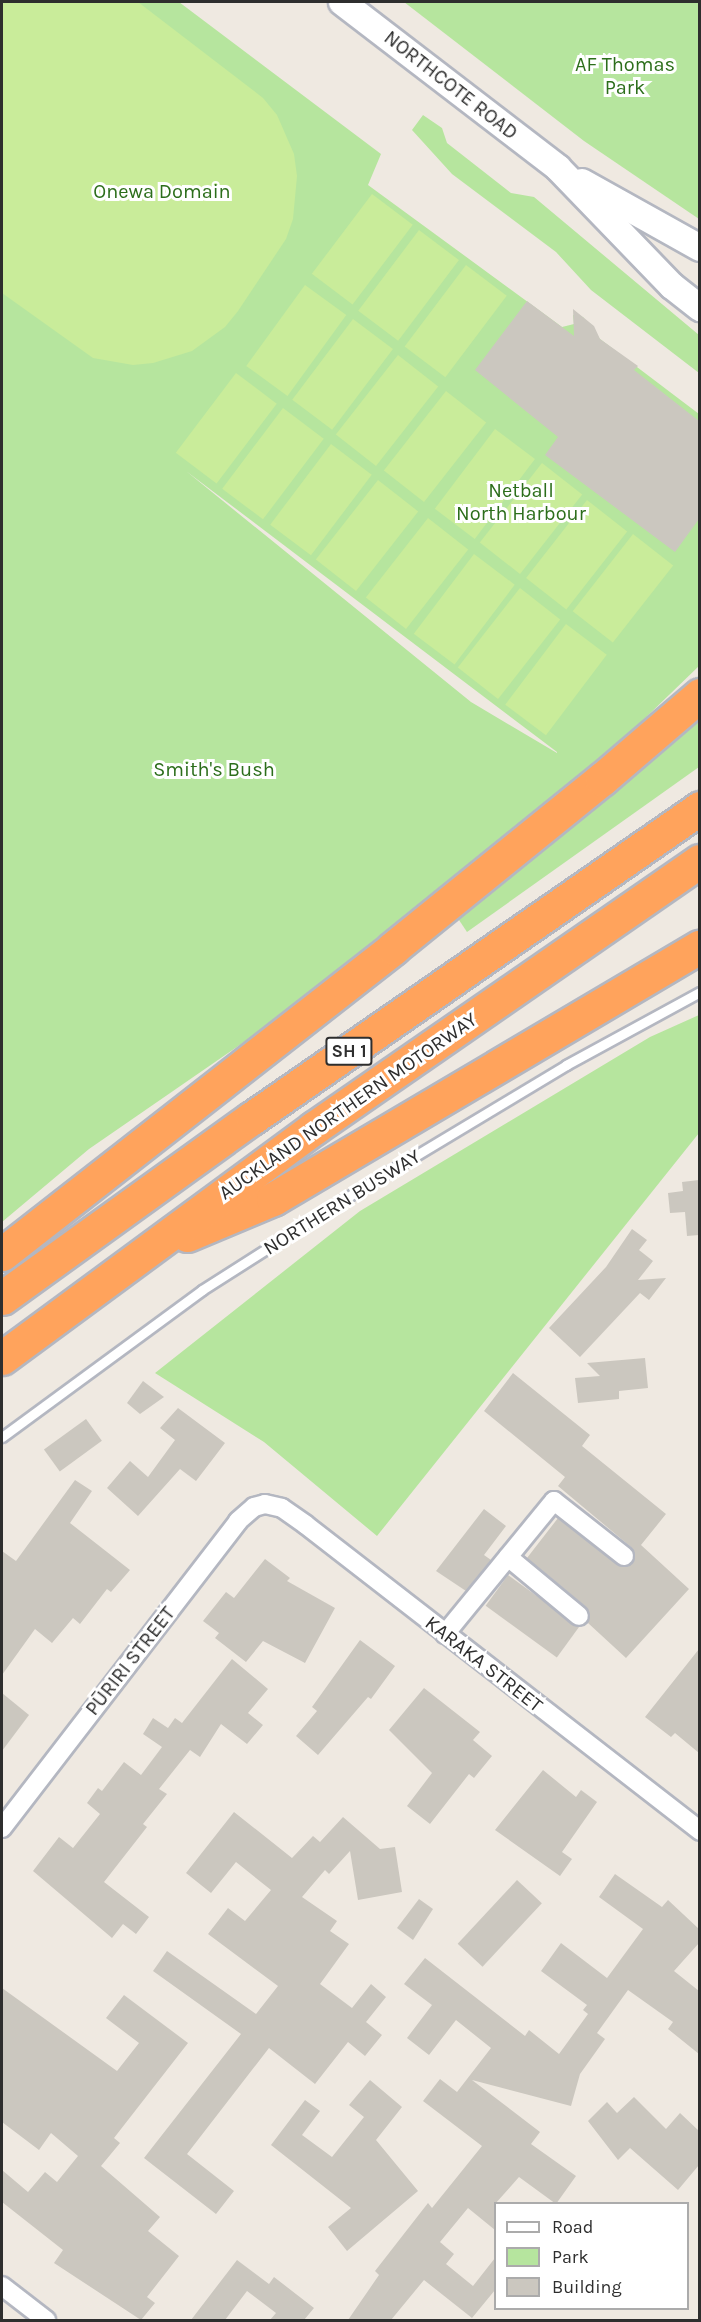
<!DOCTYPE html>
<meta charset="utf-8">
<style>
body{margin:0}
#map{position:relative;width:701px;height:2322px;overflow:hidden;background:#efe9e1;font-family:Karla,sans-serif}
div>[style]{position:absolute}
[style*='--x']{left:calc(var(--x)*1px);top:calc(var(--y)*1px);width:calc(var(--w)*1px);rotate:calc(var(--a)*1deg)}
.green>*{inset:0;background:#b6e59e}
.pitch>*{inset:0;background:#c9ec9a;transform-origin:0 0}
.building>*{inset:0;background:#cbc7bf;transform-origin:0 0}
.roads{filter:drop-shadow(2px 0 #b4b7c1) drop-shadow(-2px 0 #b4b7c1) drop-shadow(0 2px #b4b7c1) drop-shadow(0 -2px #b4b7c1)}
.service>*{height:9px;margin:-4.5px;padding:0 4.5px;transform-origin:4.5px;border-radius:4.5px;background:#fff}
.minor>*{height:18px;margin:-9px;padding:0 9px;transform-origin:9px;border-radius:9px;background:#fff}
.secondary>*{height:26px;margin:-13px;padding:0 13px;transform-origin:13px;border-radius:13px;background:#fff}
.motorway>*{height:33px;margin:-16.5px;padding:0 16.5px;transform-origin:16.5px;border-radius:16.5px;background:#ffa35c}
span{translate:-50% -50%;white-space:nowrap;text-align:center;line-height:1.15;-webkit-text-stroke:6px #fff;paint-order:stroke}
.shield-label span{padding:2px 4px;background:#fff;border:2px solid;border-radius:4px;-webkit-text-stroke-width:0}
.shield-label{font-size:18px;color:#2e2e2e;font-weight:700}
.park-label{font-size:20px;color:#2c6e1b}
.street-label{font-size:20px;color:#2e2e2e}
.frame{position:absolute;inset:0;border:3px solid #2e2e2e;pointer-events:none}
.legend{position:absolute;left:494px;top:2202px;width:195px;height:108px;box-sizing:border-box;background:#fff;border:2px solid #ababab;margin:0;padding:8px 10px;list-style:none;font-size:18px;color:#2e2e2e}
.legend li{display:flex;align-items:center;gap:12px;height:30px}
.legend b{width:30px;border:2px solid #ababab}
</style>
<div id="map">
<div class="green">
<i style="clip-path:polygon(evenodd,2px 2px,179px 2px,381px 154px,368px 185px,562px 327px,574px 324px,573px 315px,583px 317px,600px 339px,699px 414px,699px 666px,579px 782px,382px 947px,89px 1149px,2px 1222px,2px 2px,186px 471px,557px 752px,557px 753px,471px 702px,186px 471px)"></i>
<i style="clip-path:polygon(404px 2px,699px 2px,699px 219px,584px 141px)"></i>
<i style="clip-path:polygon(423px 115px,442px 128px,447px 143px,511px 193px,534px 197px,699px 335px,699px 373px,591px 290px,556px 252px,452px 174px,412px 130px)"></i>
<i style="clip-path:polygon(699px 719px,699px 767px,467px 932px,455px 914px)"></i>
<i style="clip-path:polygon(699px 1015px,699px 1133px,377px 1536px,264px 1442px,155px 1373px,360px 1211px,650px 1037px)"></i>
</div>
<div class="pitch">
<i style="clip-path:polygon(2px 2px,138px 2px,263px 98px,277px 115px,294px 154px,297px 176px,293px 219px,286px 239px,238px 311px,225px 327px,192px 351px,153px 363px,133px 365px,93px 358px,2px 293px)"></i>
<i style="left:372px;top:194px;width:51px;height:100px;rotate:37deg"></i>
<i style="left:419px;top:230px;width:50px;height:101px;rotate:37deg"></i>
<i style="left:466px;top:265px;width:51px;height:102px;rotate:37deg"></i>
<i style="left:305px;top:285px;width:51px;height:100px;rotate:36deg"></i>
<i style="left:353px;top:319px;width:50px;height:101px;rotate:37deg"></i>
<i style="left:398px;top:355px;width:51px;height:101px;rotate:38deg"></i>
<i style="left:236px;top:373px;width:51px;height:100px;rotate:37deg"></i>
<i style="left:446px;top:391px;width:51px;height:101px;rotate:38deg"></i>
<i style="left:283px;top:408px;width:51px;height:101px;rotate:37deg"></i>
<i style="left:495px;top:429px;width:50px;height:100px;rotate:37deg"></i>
<i style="left:331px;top:444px;width:51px;height:101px;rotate:37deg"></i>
<i style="left:542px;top:463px;width:51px;height:101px;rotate:38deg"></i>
<i style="left:378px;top:480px;width:51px;height:101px;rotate:38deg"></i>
<i style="left:587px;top:500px;width:51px;height:99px;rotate:38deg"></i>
<i style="left:428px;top:518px;width:51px;height:101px;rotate:38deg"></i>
<i style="left:633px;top:534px;width:51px;height:98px;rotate:38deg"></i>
<i style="left:474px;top:554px;width:51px;height:100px;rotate:37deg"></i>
<i style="left:520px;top:588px;width:51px;height:101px;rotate:38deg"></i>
<i style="left:566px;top:624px;width:51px;height:101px;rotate:37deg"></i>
</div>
<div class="building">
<i style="clip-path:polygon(527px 301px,574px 336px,573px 309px,594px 326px,600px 339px,638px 366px,634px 370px,699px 421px,699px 519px,675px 552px,545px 455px,558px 437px,475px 370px)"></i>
<i style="clip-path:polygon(699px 1180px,699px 1235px,687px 1236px,685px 1212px,670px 1213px,668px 1193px,683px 1191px,682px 1182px)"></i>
<i style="clip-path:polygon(632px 1229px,647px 1240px,639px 1250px,653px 1261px,638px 1280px,666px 1278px,649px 1300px,640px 1293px,580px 1357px,549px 1328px,606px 1267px)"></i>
<i style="clip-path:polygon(645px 1358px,648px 1388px,619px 1391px,619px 1399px,578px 1403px,575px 1378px,600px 1376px,587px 1363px)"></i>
<i style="clip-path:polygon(513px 1373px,590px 1435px,582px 1446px,666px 1514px,641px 1545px,689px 1589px,626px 1658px,588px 1623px,586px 1607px,527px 1558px,558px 1518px,618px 1565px,629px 1566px,635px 1557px,631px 1547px,558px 1486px,565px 1477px,484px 1411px)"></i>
<i style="clip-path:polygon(143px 1381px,164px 1397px,140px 1414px,127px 1403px)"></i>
<i style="clip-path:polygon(178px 1408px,225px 1443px,196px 1481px,180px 1469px,138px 1516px,107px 1488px,130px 1461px,148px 1477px,175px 1440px,160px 1428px)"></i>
<i style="left:86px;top:1419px;width:27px;height:52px;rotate:54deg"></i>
<i style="clip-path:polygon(75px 1480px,92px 1491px,70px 1523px,130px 1570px,111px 1592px,107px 1589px,80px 1624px,73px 1618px,52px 1643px,35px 1629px,2px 1675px,2px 1551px,16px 1561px)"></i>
<i style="clip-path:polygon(484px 1509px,506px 1526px,484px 1555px,491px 1560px,466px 1591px,436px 1571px)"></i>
<i style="clip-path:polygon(265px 1559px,290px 1578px,287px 1581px,335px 1608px,305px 1663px,263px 1641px,246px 1662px,215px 1638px,219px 1633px,203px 1621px,226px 1592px,234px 1598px)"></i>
<i style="left:508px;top:1575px;width:88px;height:38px;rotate:36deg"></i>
<i style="clip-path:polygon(360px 1640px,395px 1666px,371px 1699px,368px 1697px,318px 1755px,296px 1736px,317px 1711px,312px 1707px)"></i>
<i style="clip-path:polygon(699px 1649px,699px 1753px,675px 1733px,671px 1737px,645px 1717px)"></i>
<i style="clip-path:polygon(232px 1659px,268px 1689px,248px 1713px,263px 1725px,247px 1744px,221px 1724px,200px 1757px,190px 1750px,159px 1789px,167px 1794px,143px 1824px,147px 1827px,104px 1882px,149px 1917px,136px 1934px,123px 1924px,112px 1938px,33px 1871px,59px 1837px,73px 1848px,100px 1814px,87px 1803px,98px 1788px,102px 1791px,124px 1762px,141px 1775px,162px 1747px,143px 1734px,153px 1718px,168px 1728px,175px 1718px,182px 1723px)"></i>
<i style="clip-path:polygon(424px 1688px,480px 1732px,473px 1740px,492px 1756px,474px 1778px,469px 1774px,430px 1824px,407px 1806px,432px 1773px,389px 1730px)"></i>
<i style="clip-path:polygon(2px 1693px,29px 1715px,2px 1751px)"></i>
<i style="clip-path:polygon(543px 1770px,576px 1797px,581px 1790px,597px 1802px,562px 1852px,572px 1859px,560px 1876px,495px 1830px)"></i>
<i style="clip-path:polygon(234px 1812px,292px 1858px,313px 1836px,320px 1842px,343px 1817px,380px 1849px,395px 1847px,402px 1892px,358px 1900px,350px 1851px,329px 1874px,325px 1870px,302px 1897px,337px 1921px,330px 1931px,349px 1944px,320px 1984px,352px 2008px,371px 1984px,386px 1997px,366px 2022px,382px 2035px,365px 2056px,348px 2042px,315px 2084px,269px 2048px,187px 2154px,234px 2191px,216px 2214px,144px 2158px,241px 2034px,153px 1971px,167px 1951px,256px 2014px,278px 1986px,208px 1934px,228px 1908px,245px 1921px,271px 1890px,236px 1862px,211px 1893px,186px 1873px)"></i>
<i style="clip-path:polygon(615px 1874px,662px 1907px,668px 1900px,699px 1929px,699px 1943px,674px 1971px,699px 1991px,699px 2054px,668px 2029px,673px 2022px,628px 1990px,597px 2033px,605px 2039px,580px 2074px,571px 2106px,472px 2080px,540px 2132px,531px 2144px,576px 2176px,556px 2204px,519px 2177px,495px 2204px,495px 2230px,468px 2208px,440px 2242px,454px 2254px,446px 2264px,473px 2286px,495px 2258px,495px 2290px,472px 2318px,424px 2280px,391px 2320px,348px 2320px,379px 2275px,375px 2271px,428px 2203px,432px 2208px,482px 2146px,423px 2101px,440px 2079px,457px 2092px,491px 2048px,456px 2020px,429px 2055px,407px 2038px,432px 2005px,404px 1984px,425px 1958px,525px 2036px,529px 2030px,559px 2054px,588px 2014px,583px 2010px,587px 2005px,541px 1971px,561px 1943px,607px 1978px,643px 1929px,599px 1897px)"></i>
<i style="left:517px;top:1880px;width:34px;height:87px;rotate:43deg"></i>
<i style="clip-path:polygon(419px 1899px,433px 1909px,413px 1940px,397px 1928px)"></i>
<i style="clip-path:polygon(2px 1988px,117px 2071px,139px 2043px,106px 2018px,124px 1995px,188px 2043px,114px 2138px,120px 2143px,101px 2166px,160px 2217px,148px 2231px,179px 2256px,147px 2297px,155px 2303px,141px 2320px,54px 2263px,63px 2250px,2px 2202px,2px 2170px,28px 2192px,45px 2172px,57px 2182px,78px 2156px,51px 2133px,39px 2150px,2px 2122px)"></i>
<i style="clip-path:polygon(370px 2080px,402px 2107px,376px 2140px,418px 2191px,347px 2251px,328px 2227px,351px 2208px,271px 2145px,305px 2100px,320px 2111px,302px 2135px,332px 2157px,364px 2117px,349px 2105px)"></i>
<i style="clip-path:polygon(634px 2097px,666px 2129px,680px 2113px,699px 2131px,699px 2165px,678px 2190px,630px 2148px,618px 2160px,588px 2121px,607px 2102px,617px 2113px)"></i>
<i style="clip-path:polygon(237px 2260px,269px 2284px,274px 2277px,314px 2308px,304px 2320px,270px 2320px,276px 2313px,247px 2291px,225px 2320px,191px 2320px)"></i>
</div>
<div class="roads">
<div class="service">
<i style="--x:2;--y:1437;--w:248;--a:-36.3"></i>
<i style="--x:202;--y:1290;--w:199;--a:-32.5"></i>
<i style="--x:370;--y:1183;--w:229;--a:-31"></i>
<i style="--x:566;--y:1065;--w:153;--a:-28.6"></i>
</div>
<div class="minor">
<i style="--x:508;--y:1557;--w:92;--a:39.7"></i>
<i style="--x:445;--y:1634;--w:172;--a:-50.7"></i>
<i style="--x:554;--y:1501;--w:89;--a:38.2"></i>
<i style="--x:2;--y:1828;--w:387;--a:-52.4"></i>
<i style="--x:238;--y:1521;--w:21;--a:-41"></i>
<i style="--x:254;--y:1507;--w:11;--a:-15"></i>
<i style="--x:265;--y:1504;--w:17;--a:13"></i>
<i style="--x:282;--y:1508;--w:29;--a:35"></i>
<i style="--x:306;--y:1525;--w:499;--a:37.8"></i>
<i style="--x:2;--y:2286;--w:56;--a:37.7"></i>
</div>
<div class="secondary">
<i style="--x:342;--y:2;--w:272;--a:37.5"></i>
<i style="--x:558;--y:168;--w:164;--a:46"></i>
<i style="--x:672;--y:286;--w:36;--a:38"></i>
<i style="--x:582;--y:182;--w:135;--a:29.2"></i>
</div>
<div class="motorway">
<i style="--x:187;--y:1235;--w:93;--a:-22.7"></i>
<i style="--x:273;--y:1199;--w:496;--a:-30.6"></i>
<i style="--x:2;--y:1254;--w:497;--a:-38"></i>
<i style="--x:393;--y:948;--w:269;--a:-39"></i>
<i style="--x:602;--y:779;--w:129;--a:-40.6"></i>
<i style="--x:2;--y:1298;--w:308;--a:-35.8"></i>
<i style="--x:252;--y:1118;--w:545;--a:-34.68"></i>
<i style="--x:2;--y:1358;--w:388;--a:-36.4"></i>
<i style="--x:314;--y:1128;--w:469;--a:-34.7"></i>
</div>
</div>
<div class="shield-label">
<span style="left:349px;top:1051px">SH 1</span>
</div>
<div class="park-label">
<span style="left:625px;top:76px">AF Thomas<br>Park</span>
<span style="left:162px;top:191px">Onewa Domain</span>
<span style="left:521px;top:502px">Netball<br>North Harbour</span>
<span style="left:214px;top:769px">Smith's Bush</span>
</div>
<div class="street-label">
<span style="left:451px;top:85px;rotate:38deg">NORTHCOTE ROAD</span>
<span style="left:348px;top:1106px;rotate:-35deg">AUCKLAND NORTHERN MOTORWAY</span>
<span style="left:342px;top:1202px;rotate:-32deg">NORTHERN BUSWAY</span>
<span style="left:130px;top:1661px;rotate:-52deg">PŪRIRI STREET</span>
<span style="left:484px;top:1664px;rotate:38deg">KARAKA STREET</span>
</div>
<div class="frame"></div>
<ul class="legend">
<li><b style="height:8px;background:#fff"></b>Road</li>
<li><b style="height:16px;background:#b6e59e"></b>Park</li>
<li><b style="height:16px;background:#cbc7bf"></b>Building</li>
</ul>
</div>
